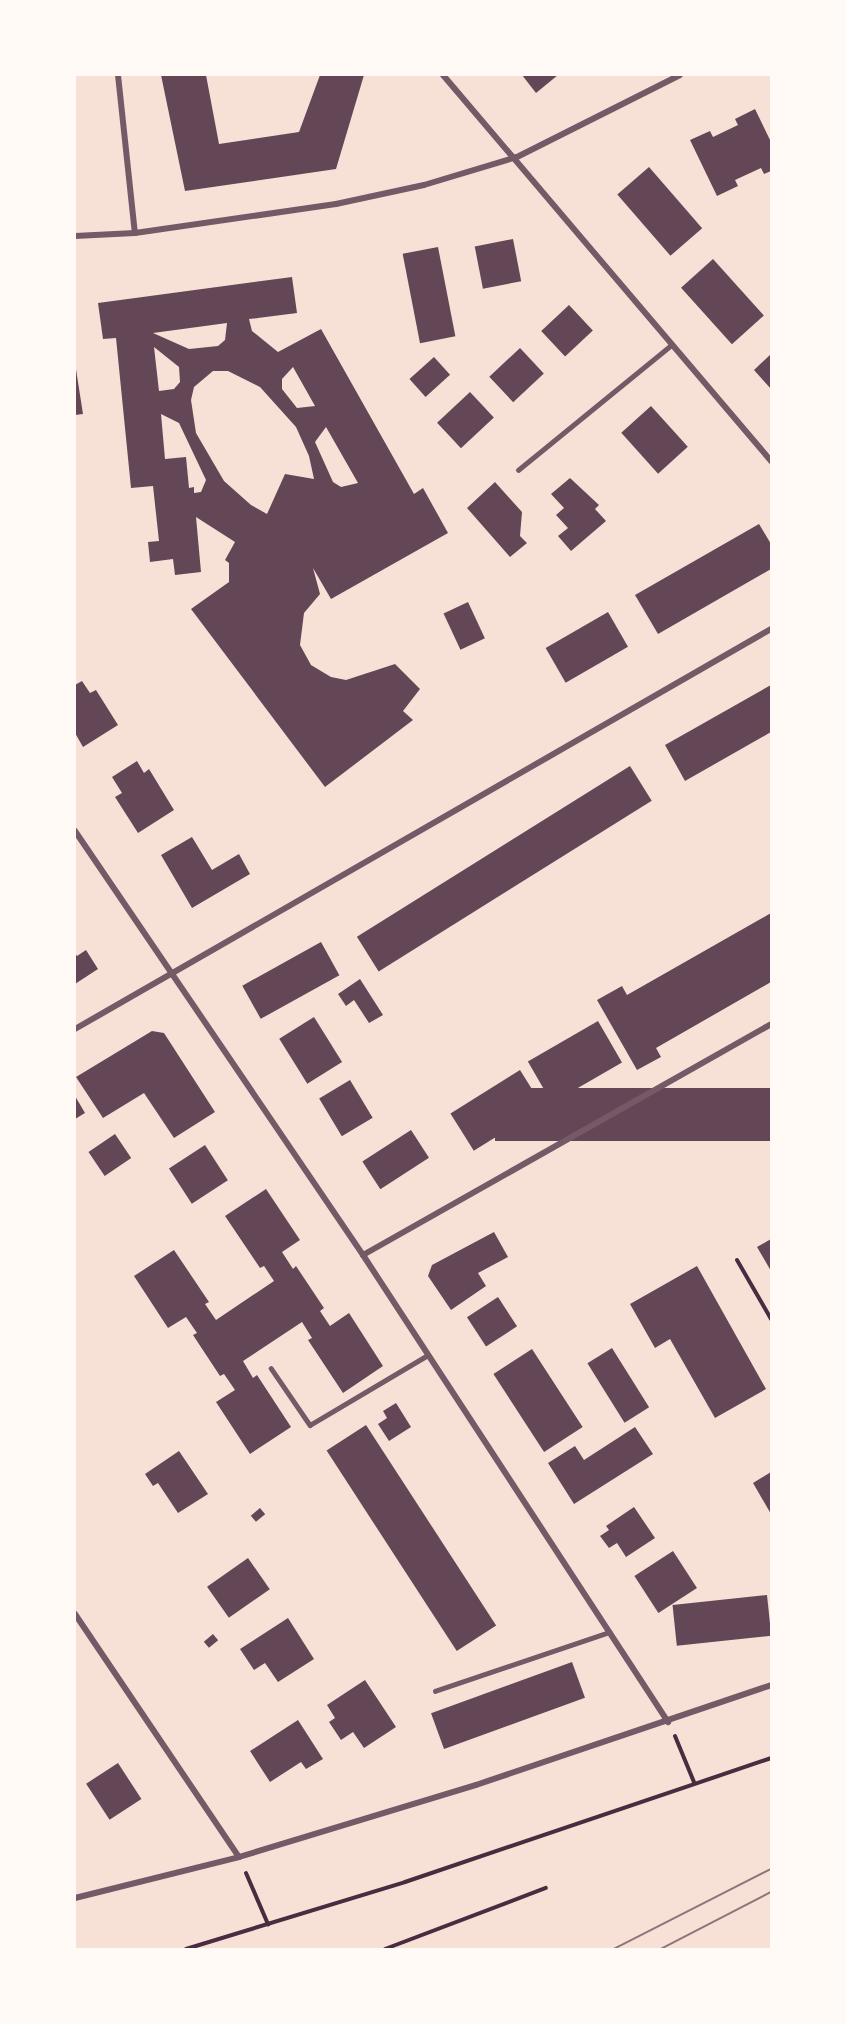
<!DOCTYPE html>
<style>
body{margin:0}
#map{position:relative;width:846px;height:2024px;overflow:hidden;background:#f7e1d7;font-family:"Varela Round",sans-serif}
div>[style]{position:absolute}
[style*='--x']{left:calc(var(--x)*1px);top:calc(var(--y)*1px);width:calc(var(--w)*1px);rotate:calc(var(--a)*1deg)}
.building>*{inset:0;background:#644757;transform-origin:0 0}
.path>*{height:4px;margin:-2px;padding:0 2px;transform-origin:2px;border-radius:2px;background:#4a2c40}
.service>*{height:4.5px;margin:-2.25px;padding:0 2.25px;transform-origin:2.25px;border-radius:2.25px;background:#755966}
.minor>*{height:6px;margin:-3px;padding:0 3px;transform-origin:3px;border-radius:3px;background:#755966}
.tram>*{height:1.5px;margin:-0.75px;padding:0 0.75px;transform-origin:0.75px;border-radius:0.75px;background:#8f747c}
span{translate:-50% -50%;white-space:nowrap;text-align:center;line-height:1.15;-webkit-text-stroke:4.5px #fffaf5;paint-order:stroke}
.frame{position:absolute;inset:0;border:76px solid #fffaf5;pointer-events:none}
</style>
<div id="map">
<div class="building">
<i style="clip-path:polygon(161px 75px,206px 75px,219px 144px,299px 132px,320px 75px,364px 75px,336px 169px,185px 191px)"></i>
<i style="clip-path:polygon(522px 75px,558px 75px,536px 93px)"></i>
<i style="clip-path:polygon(755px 109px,771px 142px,771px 171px,764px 174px,761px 168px,735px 180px,738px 186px,717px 196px,690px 140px,710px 131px,713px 137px,738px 125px,735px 119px)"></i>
<i style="left:649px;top:167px;width:81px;height:42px;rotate:49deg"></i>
<i style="left:513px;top:239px;width:43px;height:39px;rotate:79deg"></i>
<i style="left:438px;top:247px;width:91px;height:36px;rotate:79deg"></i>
<i style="left:713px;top:259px;width:76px;height:43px;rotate:48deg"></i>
<i style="clip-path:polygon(evenodd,292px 277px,297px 313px,249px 319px,252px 331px,278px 352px,321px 329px,414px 494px,423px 488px,448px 533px,331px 599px,313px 568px,320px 594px,304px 613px,300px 645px,311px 665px,331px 677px,346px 680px,395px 664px,420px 689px,403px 711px,413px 720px,325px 787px,191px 609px,229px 582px,229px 563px,225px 560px,235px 542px,196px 517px,201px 572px,175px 575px,173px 559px,150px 562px,148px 542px,159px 541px,153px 486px,131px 488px,116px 338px,103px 339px,98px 303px,292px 277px,227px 323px,225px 340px,218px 346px,189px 349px,153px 333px,227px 323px,292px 277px,154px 347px,179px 367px,180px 382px,174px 389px,159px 391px,154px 347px,292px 277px,293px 367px,315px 406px,297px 408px,282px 389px,282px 379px,293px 367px,292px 277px,213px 371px,228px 371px,260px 387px,296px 427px,309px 456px,314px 479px,285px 474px,267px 514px,251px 505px,224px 481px,196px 433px,191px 400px,194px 387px,213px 371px,292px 277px,161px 414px,179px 423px,206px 480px,201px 492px,194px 493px,194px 487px,189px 488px,186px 457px,165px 459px,161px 414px,292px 277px,326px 427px,358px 483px,341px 487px,333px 482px,315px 442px,326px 427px)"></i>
<i style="left:569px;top:305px;width:35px;height:38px;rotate:47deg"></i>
<i style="left:520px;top:348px;width:35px;height:42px;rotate:47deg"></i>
<i style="clip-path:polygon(771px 354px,771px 389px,754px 370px)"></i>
<i style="left:434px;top:357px;width:24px;height:33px;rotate:48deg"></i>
<i style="clip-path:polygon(75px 363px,83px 414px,75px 415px)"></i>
<i style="left:470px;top:392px;width:35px;height:45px;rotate:47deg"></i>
<i style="left:651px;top:406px;width:55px;height:40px;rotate:48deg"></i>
<i style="clip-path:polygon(570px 478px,599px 505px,595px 509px,606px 521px,571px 551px,558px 536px,568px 528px,556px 515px,564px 508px,551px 494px)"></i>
<i style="clip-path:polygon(495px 482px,522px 512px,520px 536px,527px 543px,510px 557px,467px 508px)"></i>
<i style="clip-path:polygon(759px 524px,771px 544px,771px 569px,658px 634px,635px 595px)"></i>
<i style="left:468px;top:602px;width:40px;height:27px;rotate:65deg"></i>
<i style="left:608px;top:612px;width:40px;height:72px;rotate:60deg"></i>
<i style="clip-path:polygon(82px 681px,90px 693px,96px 690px,118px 725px,83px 747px,75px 733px,75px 685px)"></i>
<i style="clip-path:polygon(771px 685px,771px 732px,685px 781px,665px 745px)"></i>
<i style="clip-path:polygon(137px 761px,144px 773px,149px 769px,174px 810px,138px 833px,115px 797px,122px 793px,112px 777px)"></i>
<i style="left:630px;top:766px;width:41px;height:322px;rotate:58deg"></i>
<i style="clip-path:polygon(192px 837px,212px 870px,239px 854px,250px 874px,192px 908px,161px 855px)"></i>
<i style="clip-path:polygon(771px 913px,771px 982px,656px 1048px,661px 1057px,637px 1070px,597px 1000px,622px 986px,627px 995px)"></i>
<i style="left:321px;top:942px;width:38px;height:90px;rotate:61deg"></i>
<i style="clip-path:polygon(86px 950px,98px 969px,75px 984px,75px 953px,77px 956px)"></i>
<i style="clip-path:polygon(360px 979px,383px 1015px,369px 1023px,354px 1000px,346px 1006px,338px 994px)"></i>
<i style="left:314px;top:1017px;width:53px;height:41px;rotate:58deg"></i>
<i style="left:598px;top:1021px;width:48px;height:81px;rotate:60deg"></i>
<i style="clip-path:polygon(152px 1031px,164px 1033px,215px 1112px,174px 1138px,144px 1093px,103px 1118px,76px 1077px)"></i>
<i style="left:520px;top:1070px;width:44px;height:82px;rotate:58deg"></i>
<i style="left:350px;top:1080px;width:44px;height:36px;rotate:59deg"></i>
<i style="left:771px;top:1088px;width:53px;height:276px;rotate:90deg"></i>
<i style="clip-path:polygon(75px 1096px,85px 1113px,75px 1119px)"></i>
<i style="left:411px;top:1130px;width:33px;height:58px;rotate:57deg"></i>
<i style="left:115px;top:1134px;width:29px;height:32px;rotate:56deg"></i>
<i style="left:205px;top:1145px;width:42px;height:43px;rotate:57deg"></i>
<i style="clip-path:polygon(266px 1189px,300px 1240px,282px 1252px,293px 1269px,296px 1266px,324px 1308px,320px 1311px,330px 1326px,349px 1313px,383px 1366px,343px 1393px,308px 1340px,312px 1338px,302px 1322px,243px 1361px,253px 1378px,257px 1375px,291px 1427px,250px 1454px,216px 1402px,235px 1390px,224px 1374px,220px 1376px,193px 1335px,197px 1333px,186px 1317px,168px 1328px,134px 1276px,174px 1250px,209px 1302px,205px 1304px,216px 1320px,274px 1281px,264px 1266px,260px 1268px,225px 1216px)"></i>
<i style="clip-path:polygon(494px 1232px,508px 1257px,478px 1273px,486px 1286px,451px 1310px,428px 1276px,432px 1265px)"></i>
<i style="clip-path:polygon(771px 1239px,771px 1271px,757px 1247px)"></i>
<i style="clip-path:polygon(697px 1266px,766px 1389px,715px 1418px,670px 1339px,655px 1348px,630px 1304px)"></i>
<i style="left:498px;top:1297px;width:35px;height:37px;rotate:57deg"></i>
<i style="left:612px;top:1348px;width:70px;height:29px;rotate:58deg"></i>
<i style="left:532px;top:1349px;width:93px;height:46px;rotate:57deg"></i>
<i style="clip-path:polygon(396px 1403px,411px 1427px,389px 1441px,378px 1424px,387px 1418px,383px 1411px)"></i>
<i style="left:366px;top:1425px;width:239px;height:47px;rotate:57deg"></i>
<i style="clip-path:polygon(635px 1427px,653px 1454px,574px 1504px,548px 1463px,575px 1446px,584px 1460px)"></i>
<i style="clip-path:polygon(179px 1451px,208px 1494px,178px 1513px,158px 1483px,153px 1486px,145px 1474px)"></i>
<i style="clip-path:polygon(771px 1472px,771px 1514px,753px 1483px)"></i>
<i style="clip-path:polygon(634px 1507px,655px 1538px,626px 1557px,617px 1543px,609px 1548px,600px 1536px,609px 1530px,606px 1526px)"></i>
<i style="left:260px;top:1508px;width:8px;height:12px;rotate:50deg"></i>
<i style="left:673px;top:1551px;width:44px;height:46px;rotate:57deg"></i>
<i style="left:248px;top:1558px;width:38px;height:50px;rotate:55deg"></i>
<i style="left:767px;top:1595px;width:41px;height:95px;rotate:84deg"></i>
<i style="clip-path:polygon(288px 1618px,314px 1659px,278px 1682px,265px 1663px,254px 1670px,240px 1649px)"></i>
<i style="left:213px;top:1634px;width:8px;height:12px;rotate:50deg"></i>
<i style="left:572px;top:1662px;width:38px;height:150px;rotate:70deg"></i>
<i style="clip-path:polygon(365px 1680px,396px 1727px,364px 1748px,353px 1732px,341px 1740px,329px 1722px,335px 1718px,327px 1705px)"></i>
<i style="clip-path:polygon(298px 1720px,323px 1759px,306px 1769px,301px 1762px,270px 1782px,250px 1751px)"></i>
<i style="left:118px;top:1763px;width:43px;height:38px;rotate:57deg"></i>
</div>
<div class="path">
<i style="--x:737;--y:1260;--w:68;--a:60"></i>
<i style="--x:675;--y:1736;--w:50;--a:67.6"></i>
<i style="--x:246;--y:1873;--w:56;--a:66.7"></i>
<i style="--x:186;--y:1949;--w:229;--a:-17"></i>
<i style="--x:405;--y:1882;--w:386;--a:-18.7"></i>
<i style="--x:385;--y:1949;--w:172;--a:-20.8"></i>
</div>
<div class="service">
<i style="--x:518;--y:470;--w:196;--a:-39.2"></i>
<i style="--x:271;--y:1368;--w:69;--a:55.6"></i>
<i style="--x:310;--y:1425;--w:137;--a:-30.7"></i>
<i style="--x:435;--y:1691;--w:184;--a:-18.7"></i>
</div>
<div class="minor">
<i style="--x:118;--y:75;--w:159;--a:83.9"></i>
<i style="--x:443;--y:75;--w:507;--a:49.64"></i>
<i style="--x:75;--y:236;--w:60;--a:-2.9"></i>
<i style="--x:135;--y:233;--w:203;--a:-8.2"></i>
<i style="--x:336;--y:204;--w:90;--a:-12.2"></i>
<i style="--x:424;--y:185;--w:97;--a:-16.8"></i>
<i style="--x:517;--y:157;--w:182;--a:-26.7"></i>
<i style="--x:75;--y:831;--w:513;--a:55.81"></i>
<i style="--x:363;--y:1255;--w:558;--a:56.85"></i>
<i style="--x:75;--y:1029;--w:803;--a:-29.89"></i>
<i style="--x:363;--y:1255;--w:469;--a:-29.5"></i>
<i style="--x:75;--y:1614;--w:293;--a:56"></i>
<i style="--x:75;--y:1898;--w:169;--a:-14"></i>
<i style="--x:239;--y:1857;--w:248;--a:-16.9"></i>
<i style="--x:476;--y:1785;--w:311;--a:-18.7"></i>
</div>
<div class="tram">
<i style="--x:614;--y:1949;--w:176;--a:-27"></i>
<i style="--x:661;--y:1949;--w:124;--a:-27.4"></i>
</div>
<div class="frame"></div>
</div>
